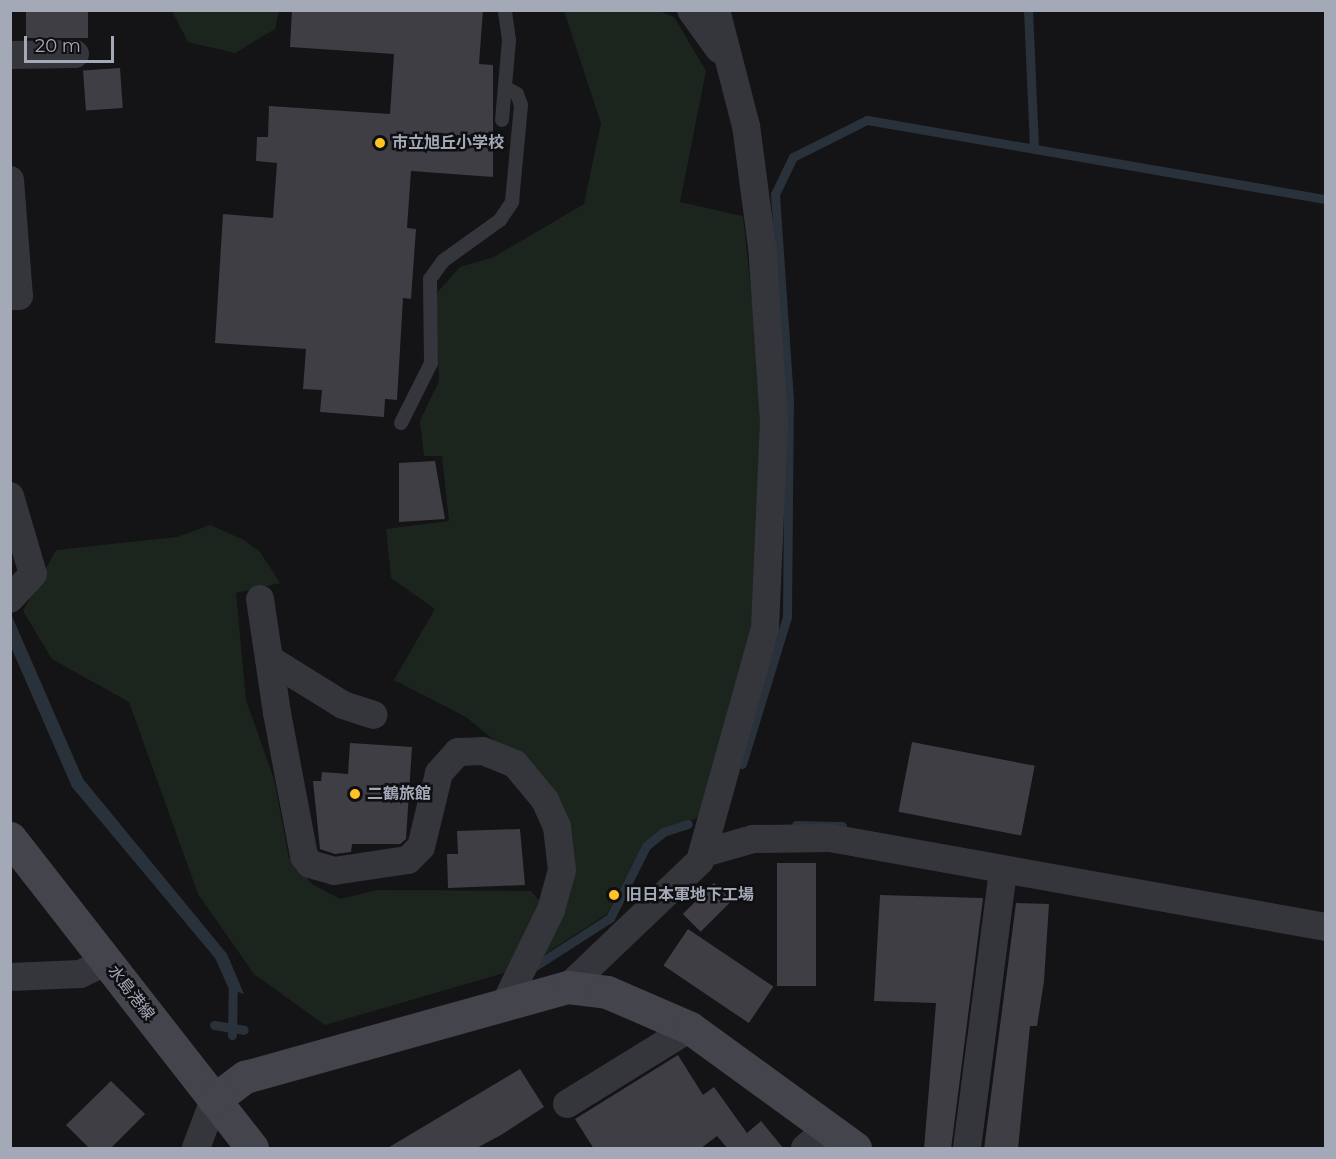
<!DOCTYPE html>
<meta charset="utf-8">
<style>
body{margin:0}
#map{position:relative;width:1336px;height:1159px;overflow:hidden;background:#141416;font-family:Montserrat,"Noto Sans JP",sans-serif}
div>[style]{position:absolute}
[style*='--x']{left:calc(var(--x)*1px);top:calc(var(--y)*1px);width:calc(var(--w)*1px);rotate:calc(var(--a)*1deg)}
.green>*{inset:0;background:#1c251d}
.water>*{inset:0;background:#29323b}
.stream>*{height:9px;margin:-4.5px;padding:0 4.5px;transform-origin:4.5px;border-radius:4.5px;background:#29323b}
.building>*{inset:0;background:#3e3e44;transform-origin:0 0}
.lane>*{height:14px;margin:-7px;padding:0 7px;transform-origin:7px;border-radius:7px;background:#35353c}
.street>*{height:28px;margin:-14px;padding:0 14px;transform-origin:14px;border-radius:14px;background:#35353c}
.secondary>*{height:33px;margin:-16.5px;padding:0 16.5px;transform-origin:16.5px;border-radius:16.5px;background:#43444c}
.dots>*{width:16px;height:16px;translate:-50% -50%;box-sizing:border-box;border:3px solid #0f0f11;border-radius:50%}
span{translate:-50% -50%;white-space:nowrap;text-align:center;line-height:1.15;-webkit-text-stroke:5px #0f0f11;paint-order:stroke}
.poi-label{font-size:16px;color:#a4a9b8;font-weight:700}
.left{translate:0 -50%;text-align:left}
.street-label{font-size:16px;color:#a4a9b8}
.frame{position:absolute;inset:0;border:12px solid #a4a9b8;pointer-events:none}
.scale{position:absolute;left:24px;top:36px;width:90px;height:27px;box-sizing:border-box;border:3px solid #a4a9b8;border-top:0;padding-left:8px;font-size:18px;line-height:21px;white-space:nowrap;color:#a4a9b8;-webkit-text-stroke:4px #0f0f11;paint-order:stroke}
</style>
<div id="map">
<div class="green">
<i style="clip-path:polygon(172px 11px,279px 11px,275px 29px,235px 53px,188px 42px)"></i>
<i style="clip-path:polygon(564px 11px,659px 11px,674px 17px,706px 71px,680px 202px,743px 216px,765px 420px,753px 626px,704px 810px,695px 819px,661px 830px,643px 844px,607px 914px,525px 967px,325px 1025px,254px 974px,198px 894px,129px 702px,52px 659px,23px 611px,56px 550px,177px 537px,210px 525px,244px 540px,260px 552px,280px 583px,236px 593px,246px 700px,274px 779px,289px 858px,312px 884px,340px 899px,378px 890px,531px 891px,553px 918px,567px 895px,534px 773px,466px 717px,394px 680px,435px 609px,391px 578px,386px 529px,449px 521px,442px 456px,424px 456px,420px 421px,439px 381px,436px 294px,460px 267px,494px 257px,584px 204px,601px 123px)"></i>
</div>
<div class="water">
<i style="clip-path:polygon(11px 614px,83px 779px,227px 954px,244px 994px,229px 989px,215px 958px,72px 787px,11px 647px)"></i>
</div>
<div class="stream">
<i style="--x:1028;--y:10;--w:139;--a:87.5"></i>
<i style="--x:742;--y:764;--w:154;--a:-73"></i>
<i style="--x:787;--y:617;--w:217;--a:-89.5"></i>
<i style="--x:789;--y:400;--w:206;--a:-93.9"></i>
<i style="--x:775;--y:194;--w:41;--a:-64.1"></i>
<i style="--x:793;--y:157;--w:83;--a:-26.6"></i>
<i style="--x:867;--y:120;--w:466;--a:9.8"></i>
<i style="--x:796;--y:825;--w:46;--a:1.2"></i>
<i style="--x:532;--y:968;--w:93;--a:-32.7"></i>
<i style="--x:610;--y:918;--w:80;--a:-63.4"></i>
<i style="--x:646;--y:846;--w:22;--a:-39"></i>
<i style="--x:663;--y:832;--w:26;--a:-18"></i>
<i style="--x:214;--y:1025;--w:30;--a:9"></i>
<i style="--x:232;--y:1035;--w:55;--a:-89"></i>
</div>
<div class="building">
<i style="left:26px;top:10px;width:62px;height:28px"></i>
<i style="clip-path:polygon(292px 10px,483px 10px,479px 64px,493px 65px,493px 177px,411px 171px,407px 228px,416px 229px,411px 299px,403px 298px,397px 400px,385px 399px,384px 417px,320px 412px,322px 390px,303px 389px,306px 349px,215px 343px,223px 214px,273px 218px,277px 163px,256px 161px,257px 137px,268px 137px,269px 106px,390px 114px,394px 54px,290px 47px)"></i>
<i style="left:120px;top:68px;width:40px;height:37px;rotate:86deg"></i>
<i style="clip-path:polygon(435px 461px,445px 519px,399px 522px,399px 463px)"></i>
<i style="left:912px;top:742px;width:125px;height:71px;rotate:11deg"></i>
<i style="clip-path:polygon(350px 743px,412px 747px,406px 839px,400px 844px,352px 844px,351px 852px,335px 854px,320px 849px,313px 781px,321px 781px,322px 772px,348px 774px)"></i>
<i style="clip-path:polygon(520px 829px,525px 885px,448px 888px,447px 854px,458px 854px,457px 831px)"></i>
<i style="left:777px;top:863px;width:39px;height:123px"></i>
<i style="left:714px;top:883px;width:25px;height:44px;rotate:45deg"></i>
<i style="clip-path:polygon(880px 895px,983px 898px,951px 1149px,924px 1149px,936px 1003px,874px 1001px)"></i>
<i style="clip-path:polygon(1016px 903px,1049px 904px,1044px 981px,1037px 1026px,1030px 1026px,1018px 1149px,984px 1149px)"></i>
<i style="left:688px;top:929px;width:103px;height:44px;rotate:34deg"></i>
<i style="clip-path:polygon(678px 1055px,703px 1095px,714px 1087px,747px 1133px,761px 1121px,784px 1149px,728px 1149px,717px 1136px,700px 1149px,594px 1149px,575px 1119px)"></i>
<i style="clip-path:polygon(520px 1069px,544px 1107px,501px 1135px,475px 1149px,386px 1149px)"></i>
<i style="clip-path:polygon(111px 1081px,145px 1114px,110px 1149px,90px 1149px,66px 1125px)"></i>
</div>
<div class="lane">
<i style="--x:502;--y:120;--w:80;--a:-85"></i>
<i style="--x:509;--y:40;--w:30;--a:-98"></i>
<i style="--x:401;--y:423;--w:67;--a:-63.4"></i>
<i style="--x:431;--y:363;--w:84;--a:-90.7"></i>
<i style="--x:430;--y:279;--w:22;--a:-54"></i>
<i style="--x:443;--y:261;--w:70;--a:-35.7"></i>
<i style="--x:500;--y:220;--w:22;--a:-56"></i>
<i style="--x:512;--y:202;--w:97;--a:-84.7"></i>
<i style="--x:521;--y:105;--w:12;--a:-110"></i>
<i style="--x:517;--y:94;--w:13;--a:-151"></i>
</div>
<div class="street">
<i style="--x:691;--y:10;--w:48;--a:54.3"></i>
<i style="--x:10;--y:55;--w:65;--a:-0.9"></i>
<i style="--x:10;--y:180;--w:116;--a:85.6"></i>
<i style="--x:19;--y:296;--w:9;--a:180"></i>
<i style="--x:10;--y:496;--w:81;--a:73.6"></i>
<i style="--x:33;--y:574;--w:34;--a:133"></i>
<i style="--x:260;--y:599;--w:115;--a:81.5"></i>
<i style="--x:277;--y:713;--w:146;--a:79.3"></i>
<i style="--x:304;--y:856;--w:10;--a:53"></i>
<i style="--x:310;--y:864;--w:25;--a:16"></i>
<i style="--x:334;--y:871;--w:75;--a:-8.5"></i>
<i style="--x:408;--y:860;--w:18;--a:-45"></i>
<i style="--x:421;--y:847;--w:76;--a:-76.3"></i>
<i style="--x:439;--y:773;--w:28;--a:-48"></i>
<i style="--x:458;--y:752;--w:25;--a:-2"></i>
<i style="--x:483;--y:751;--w:35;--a:22"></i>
<i style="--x:515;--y:764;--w:47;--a:50.2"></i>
<i style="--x:545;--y:800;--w:30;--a:66"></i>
<i style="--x:557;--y:827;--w:43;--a:83.4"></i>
<i style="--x:562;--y:870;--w:41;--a:105.4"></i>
<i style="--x:551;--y:910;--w:102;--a:116.1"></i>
<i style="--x:269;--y:659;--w:87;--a:31.9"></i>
<i style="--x:343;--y:705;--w:32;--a:18"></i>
<i style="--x:704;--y:853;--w:51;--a:-15.9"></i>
<i style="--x:753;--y:839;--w:77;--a:-0.7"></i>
<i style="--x:830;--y:838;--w:504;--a:10.17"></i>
<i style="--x:10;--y:977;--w:70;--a:-2.5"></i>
<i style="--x:80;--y:974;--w:29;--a:-25"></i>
<i style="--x:568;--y:987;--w:182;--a:-43.7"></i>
<i style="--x:700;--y:861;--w:242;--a:-74.4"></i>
<i style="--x:765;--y:628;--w:207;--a:-87.5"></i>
<i style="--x:774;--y:421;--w:174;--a:-93.9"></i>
<i style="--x:762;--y:247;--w:122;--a:-97.5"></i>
<i style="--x:746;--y:126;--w:120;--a:-104.5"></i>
<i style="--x:567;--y:1104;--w:145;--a:-31.7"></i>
<i style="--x:196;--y:1148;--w:51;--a:-69.4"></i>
<i style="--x:805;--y:1148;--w:30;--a:-40"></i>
<i style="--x:967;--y:1148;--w:279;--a:-82.6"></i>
</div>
<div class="secondary">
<i style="--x:10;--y:838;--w:393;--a:52"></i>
<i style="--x:214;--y:1100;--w:39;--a:-37"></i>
<i style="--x:245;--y:1077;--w:335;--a:-15.6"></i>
<i style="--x:568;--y:987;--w:39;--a:7"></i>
<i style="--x:607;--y:992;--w:90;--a:23.4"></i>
<i style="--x:690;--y:1028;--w:204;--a:36"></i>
</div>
<div class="dots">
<i style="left:380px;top:143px;background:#ffc323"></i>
<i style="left:355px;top:794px;background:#ffc323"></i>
<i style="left:614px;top:895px;background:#ffc323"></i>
</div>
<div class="poi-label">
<span class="left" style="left:392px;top:143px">市立旭丘小学校</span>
<span class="left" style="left:367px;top:794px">二鶴旅館</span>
<span class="left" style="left:626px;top:895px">旧日本軍地下工場</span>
</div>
<div class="street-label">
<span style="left:131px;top:993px;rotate:52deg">水島港線</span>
</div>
<div class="frame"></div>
<div class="scale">20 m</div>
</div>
